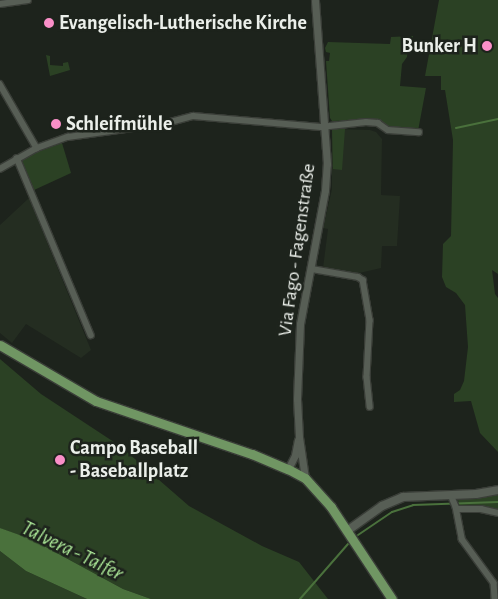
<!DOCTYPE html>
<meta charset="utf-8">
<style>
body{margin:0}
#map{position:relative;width:498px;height:599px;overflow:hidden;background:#1d231c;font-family:"Alegreya Sans",sans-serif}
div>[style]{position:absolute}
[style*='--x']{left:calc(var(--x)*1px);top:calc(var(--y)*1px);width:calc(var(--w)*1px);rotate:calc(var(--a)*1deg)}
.built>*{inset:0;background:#242d21}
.green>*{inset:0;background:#2b4124}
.water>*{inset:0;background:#4a713c}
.stream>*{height:2px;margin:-1px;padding:0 1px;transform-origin:1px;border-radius:1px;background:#4a713c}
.roads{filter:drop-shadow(1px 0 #3a3e38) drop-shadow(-1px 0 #3a3e38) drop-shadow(0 1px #3a3e38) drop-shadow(0 -1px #3a3e38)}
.minor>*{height:5.5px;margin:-2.75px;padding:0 2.75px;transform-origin:2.75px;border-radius:2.75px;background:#575e55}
.tertiary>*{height:7px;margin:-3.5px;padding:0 3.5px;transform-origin:3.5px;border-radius:3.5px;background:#575e55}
.secondary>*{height:8px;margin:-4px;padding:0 4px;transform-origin:4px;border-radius:4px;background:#575e55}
.primary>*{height:9px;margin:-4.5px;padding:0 4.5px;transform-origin:4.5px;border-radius:4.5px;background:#709663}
.dots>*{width:14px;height:14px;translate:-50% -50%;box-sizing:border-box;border:2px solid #1d231c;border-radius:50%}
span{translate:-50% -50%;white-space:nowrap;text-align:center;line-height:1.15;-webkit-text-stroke:5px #1d231c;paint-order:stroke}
.poi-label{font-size:20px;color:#ebefea;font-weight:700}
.left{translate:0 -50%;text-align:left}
.right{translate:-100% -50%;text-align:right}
.street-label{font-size:20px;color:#ebefea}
.water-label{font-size:21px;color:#ace898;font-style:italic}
</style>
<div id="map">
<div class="built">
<i style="clip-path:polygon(332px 129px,370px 130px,376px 132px,382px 139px,381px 195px,400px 196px,397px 246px,382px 246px,381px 268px,355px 274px,323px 268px,328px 229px,323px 228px,332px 189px)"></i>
<i style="clip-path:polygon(29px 198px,91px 350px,81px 358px,26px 324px,12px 343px,0 333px,0 225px)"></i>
</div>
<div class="green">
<i style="clip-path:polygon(439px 0,498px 0,498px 274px,492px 270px,495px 294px,498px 298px,498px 452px,480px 433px,471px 401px,454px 402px,454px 394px,460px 390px,464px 381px,468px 347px,465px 305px,456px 293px,446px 287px,442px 277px,443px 244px,451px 236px,453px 140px,445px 90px,441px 90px,441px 76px,425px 76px)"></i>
<i style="clip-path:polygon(413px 36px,413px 42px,408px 43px,407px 57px,402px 64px,400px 86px,426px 88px,418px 131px,392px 128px,377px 120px,332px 121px,330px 118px,326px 61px,329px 61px,330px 53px,326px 52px,325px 48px,328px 42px,390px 44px,391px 37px)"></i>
<i style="clip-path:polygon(46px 55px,50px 56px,50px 65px,63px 66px,63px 63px,68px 62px,70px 70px,50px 76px)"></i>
<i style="clip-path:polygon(332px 129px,345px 129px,342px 170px,333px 169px)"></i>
<i style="clip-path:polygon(62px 143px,71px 173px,34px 190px,21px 158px)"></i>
<i style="clip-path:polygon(0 359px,41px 394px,120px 446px,189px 506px,262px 546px,299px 562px,328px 599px,151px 599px,123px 589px,31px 539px,2px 529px,0 528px)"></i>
<i style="clip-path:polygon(498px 495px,498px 514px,479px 510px,478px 506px,459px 506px,458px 500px)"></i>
<i style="clip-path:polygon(0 551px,26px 571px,87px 599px,0 599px)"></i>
</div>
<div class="water">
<i style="clip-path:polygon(0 528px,31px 539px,123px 589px,151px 599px,87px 599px,26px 571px,0 551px)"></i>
</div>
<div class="stream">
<i style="--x:456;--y:128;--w:43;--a:-12.1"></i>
<i style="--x:358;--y:535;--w:41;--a:-34.1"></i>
<i style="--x:392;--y:512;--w:22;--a:-18"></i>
<i style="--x:413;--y:505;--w:85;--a:-2"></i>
<i style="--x:300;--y:599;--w:73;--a:-48.9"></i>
</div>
<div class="roads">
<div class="minor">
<i style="--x:0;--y:4;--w:28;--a:-8"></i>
<i style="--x:0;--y:84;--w:74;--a:60"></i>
<i style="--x:17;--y:158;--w:192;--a:67.3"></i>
<i style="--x:0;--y:169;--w:43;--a:-29.6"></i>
<i style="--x:37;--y:148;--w:33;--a:-20"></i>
<i style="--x:68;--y:137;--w:96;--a:-7.8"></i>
<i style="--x:163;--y:124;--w:31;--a:-15"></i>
<i style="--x:193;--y:116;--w:128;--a:4.9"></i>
<i style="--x:321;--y:127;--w:45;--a:-6.3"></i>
<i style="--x:366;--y:122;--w:12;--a:5"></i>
<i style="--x:378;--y:123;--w:12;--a:35"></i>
<i style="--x:388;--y:130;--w:31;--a:4"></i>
<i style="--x:312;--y:269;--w:47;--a:9.9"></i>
<i style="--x:358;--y:277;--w:6;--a:31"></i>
<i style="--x:363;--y:280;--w:41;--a:80.1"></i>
<i style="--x:370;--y:320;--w:57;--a:93"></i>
<i style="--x:367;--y:377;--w:30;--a:84"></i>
<i style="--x:451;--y:495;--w:13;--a:67"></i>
<i style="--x:456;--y:507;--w:33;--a:79"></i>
<i style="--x:462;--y:539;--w:54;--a:54"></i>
<i style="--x:494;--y:583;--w:16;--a:86"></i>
<i style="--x:457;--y:509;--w:24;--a:0"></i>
<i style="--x:481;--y:509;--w:17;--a:13"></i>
</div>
<div class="tertiary">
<i style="--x:288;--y:469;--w:16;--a:-63"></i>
<i style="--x:295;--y:455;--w:15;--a:-79"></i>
<i style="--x:305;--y:478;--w:41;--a:-98.3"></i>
<i style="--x:299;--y:437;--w:38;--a:-93"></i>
<i style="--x:297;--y:399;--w:75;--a:-87.7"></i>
<i style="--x:300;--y:324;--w:136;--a:-79.4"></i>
<i style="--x:325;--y:190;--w:26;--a:-86"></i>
<i style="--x:327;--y:164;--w:164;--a:-94.2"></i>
</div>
<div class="secondary">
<i style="--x:347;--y:531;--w:43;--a:-35.5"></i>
<i style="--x:382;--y:506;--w:23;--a:-23"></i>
<i style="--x:403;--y:497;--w:73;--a:-2.4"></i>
<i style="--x:476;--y:494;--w:22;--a:-10"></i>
</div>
<div class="primary">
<i style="--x:0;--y:345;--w:111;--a:30.3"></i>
<i style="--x:96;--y:401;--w:165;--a:18.8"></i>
<i style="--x:252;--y:454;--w:39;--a:23"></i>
<i style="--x:288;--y:469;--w:19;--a:28"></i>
<i style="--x:305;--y:478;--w:39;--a:48"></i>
<i style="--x:331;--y:507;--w:110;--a:56.5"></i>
</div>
</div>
<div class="dots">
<i style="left:49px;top:23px;background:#fa8fc8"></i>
<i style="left:487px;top:46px;background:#fa8fc8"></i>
<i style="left:56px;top:124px;background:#fa8fc8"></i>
<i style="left:60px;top:460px;background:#fa8fc8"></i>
</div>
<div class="poi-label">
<span class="left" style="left:59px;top:23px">Evangelisch-Lutherische Kirche</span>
<span class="right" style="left:477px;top:46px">Bunker H</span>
<span class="left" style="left:66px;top:124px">Schleifmühle</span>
<span class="left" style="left:70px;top:460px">Campo Baseball<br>- Baseballplatz</span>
</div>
<div class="street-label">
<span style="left:297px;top:250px;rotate:-82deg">Via Fago - Fagenstraße</span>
</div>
<div class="water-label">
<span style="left:72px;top:551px;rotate:26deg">Talvera - Talfer</span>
</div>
</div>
